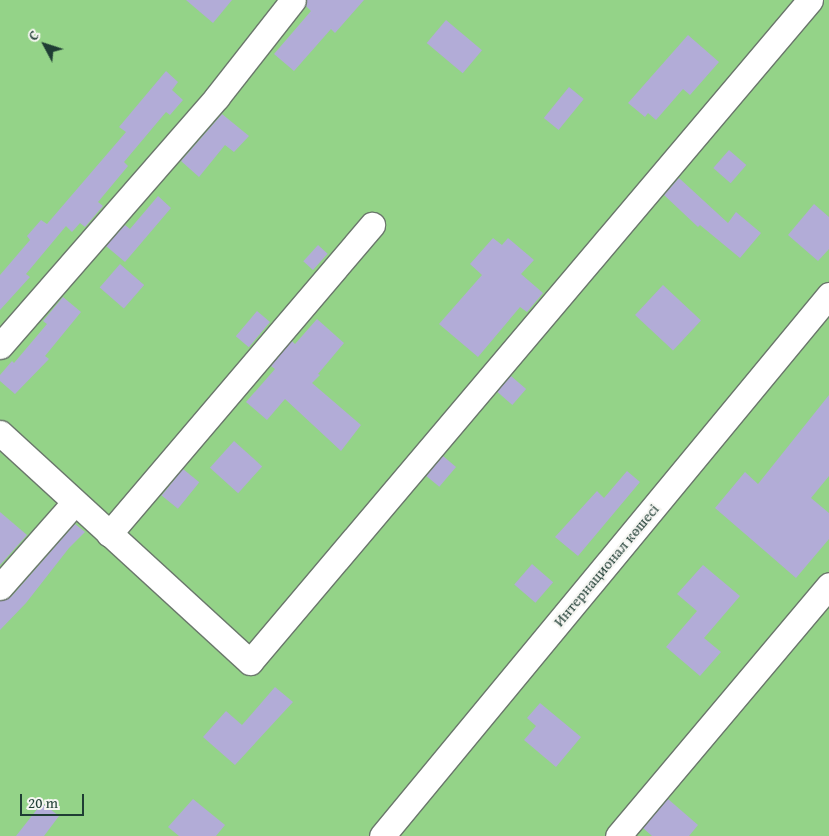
<!DOCTYPE html>
<meta charset="utf-8">
<style>
body{margin:0}
#map{position:relative;width:829px;height:836px;overflow:hidden;background:#f4e4d0;font-family:"Gentium Book Plus",serif}
div>[style]{position:absolute}
[style*='--x']{left:calc(var(--x)*1px);top:calc(var(--y)*1px);width:calc(var(--w)*1px);rotate:calc(var(--a)*1deg)}
.green>*{inset:0;background:#94d388;transform-origin:0 0}
.building>*{inset:0;background:#b2acd7;transform-origin:0 0}
.roads{filter:drop-shadow(1px 0 #6a776b) drop-shadow(-1px 0 #6a776b) drop-shadow(0 1px #6a776b) drop-shadow(0 -1px #6a776b)}
.minor>*{height:25px;margin:-12.5px;padding:0 12.5px;transform-origin:12.5px;border-radius:12.5px;background:#fff}
span{translate:-50% -50%;white-space:nowrap;text-align:center;line-height:1.15;-webkit-text-stroke:4px #f6f6f2;paint-order:stroke}
.street-label{font-size:15px;color:#1f3d34}
.north{position:absolute;left:20px;top:20px;width:50px;height:50px;-webkit-text-stroke:4px #f6f6f2;paint-order:stroke;rotate:310deg;font-size:14px;font-weight:700;line-height:20px;text-align:center;color:#1f3d34}
.north::after{content:'';display:block;margin:auto;width:18px;height:22px;background:#1f3d34;clip-path:polygon(50% 0,100% 100%,50% 72%,0 100%)}
.scale{position:absolute;left:20px;top:794px;width:64px;height:22px;box-sizing:border-box;border:2px solid #1f3d34;border-top:0;padding-left:6px;font-size:15px;line-height:18px;white-space:nowrap;color:#1f3d34;-webkit-text-stroke:4px #f6f6f2;paint-order:stroke}
</style>
<div id="map">
<div class="green">
<i style="left:0;top:0;width:829px;height:836px"></i>
</div>
<div class="building">
<i style="clip-path:polygon(186px 0,232px 0,213px 23px)"></i>
<i style="clip-path:polygon(307px 0,364px 0,335px 33px,331px 29px,294px 71px,274px 54px,311px 11px,306px 6px)"></i>
<i style="left:446px;top:20px;width:47px;height:30px;rotate:40deg"></i>
<i style="clip-path:polygon(688px 35px,719px 62px,690px 95px,683px 89px,656px 120px,648px 113px,645px 117px,628px 103px)"></i>
<i style="clip-path:polygon(166px 71px,178px 82px,172px 90px,183px 100px,170px 115px,166px 112px,124px 162px,128px 166px,98px 202px,103px 206px,85px 227px,80px 223px,72px 232px,66px 226px,26px 274px,30px 277px,0 310px,0 275px,30px 240px,27px 236px,41px 220px,47px 224px,126px 132px,119px 127px)"></i>
<i style="left:569px;top:87px;width:19px;height:40px;rotate:39deg"></i>
<i style="clip-path:polygon(222px 114px,249px 136px,234px 152px,225px 145px,199px 177px,181px 161px)"></i>
<i style="left:729px;top:150px;width:23px;height:24px;rotate:41deg"></i>
<i style="clip-path:polygon(679px 178px,728px 223px,736px 212px,761px 233px,740px 258px,700px 225px,698px 227px,664px 195px)"></i>
<i style="clip-path:polygon(158px 196px,171px 208px,125px 262px,106px 246px,125px 225px,130px 229px)"></i>
<i style="clip-path:polygon(814px 204px,829px 217px,829px 249px,818px 261px,788px 235px)"></i>
<i style="clip-path:polygon(493px 238px,502px 245px,508px 238px,534px 260px,521px 274px,543px 293px,527px 312px,520px 307px,478px 357px,439px 324px,482px 275px,470px 264px)"></i>
<i style="left:318px;top:245px;width:13px;height:22px;rotate:42deg"></i>
<i style="left:120px;top:264px;width:32px;height:31px;rotate:41deg"></i>
<i style="left:663px;top:285px;width:52px;height:41px;rotate:43deg"></i>
<i style="clip-path:polygon(63px 297px,81px 312px,45px 356px,49px 359px,15px 394px,0 381px,0 375px,12px 361px,14px 363px,47px 324px,43px 321px)"></i>
<i style="left:257px;top:311px;width:17px;height:33px;rotate:40deg"></i>
<i style="clip-path:polygon(317px 319px,344px 343px,318px 374px,320px 375px,312px 383px,361px 425px,341px 451px,285px 399px,267px 420px,246px 402px,275px 369px,271px 366px,292px 341px,295px 344px)"></i>
<i style="left:511px;top:376px;width:20px;height:21px;rotate:41deg"></i>
<i style="clip-path:polygon(829px 395px,829px 476px,811px 498px,829px 513px,829px 539px,796px 578px,715px 508px,745px 472px,758px 484px)"></i>
<i style="left:234px;top:441px;width:38px;height:36px;rotate:42deg"></i>
<i style="left:443px;top:456px;width:17px;height:26px;rotate:40deg"></i>
<i style="left:183px;top:469px;width:21px;height:34px;rotate:39deg"></i>
<i style="clip-path:polygon(627px 471px,640px 482px,578px 556px,555px 537px,597px 491px,604px 498px)"></i>
<i style="clip-path:polygon(0 512px,27px 535px,0 565px)"></i>
<i style="clip-path:polygon(75px 524px,85px 532px,69px 548px,26px 603px,0 630px,0 601px,11px 597px)"></i>
<i style="left:532px;top:564px;width:28px;height:27px;rotate:41deg"></i>
<i style="clip-path:polygon(703px 565px,740px 596px,704px 638px,721px 652px,700px 676px,666px 647px,697px 611px,677px 594px)"></i>
<i style="clip-path:polygon(275px 687px,293px 702px,235px 765px,203px 737px,226px 711px,242px 725px)"></i>
<i style="clip-path:polygon(540px 703px,581px 737px,556px 767px,524px 740px,536px 726px,527px 718px)"></i>
<i style="clip-path:polygon(193px 799px,225px 825px,216px 836px,179px 836px,168px 827px)"></i>
<i style="clip-path:polygon(668px 799px,698px 825px,689px 836px,652px 836px,643px 828px)"></i>
<i style="clip-path:polygon(42px 803px,59px 816px,44px 836px,16px 836px)"></i>
</div>
<div class="roads">
<div class="minor">
<i style="--x:0;--y:346;--w:330;--a:-48.9"></i>
<i style="--x:217;--y:97;--w:123;--a:-51.9"></i>
<i style="--x:0;--y:433;--w:339;--a:42.5"></i>
<i style="--x:250;--y:662;--w:867;--a:-49.77"></i>
<i style="--x:109;--y:534;--w:406;--a:-49.6"></i>
<i style="--x:0;--y:587;--w:113;--a:-48.6"></i>
<i style="--x:382;--y:836;--w:702;--a:-50.43"></i>
<i style="--x:618;--y:836;--w:328;--a:-49.9"></i>
</div>
</div>
<div class="street-label">
<span style="left:606px;top:565px;rotate:-50deg">Интернационал көшесі</span>
</div>
<div class="north">С</div>
<div class="scale">20 m</div>
</div>
